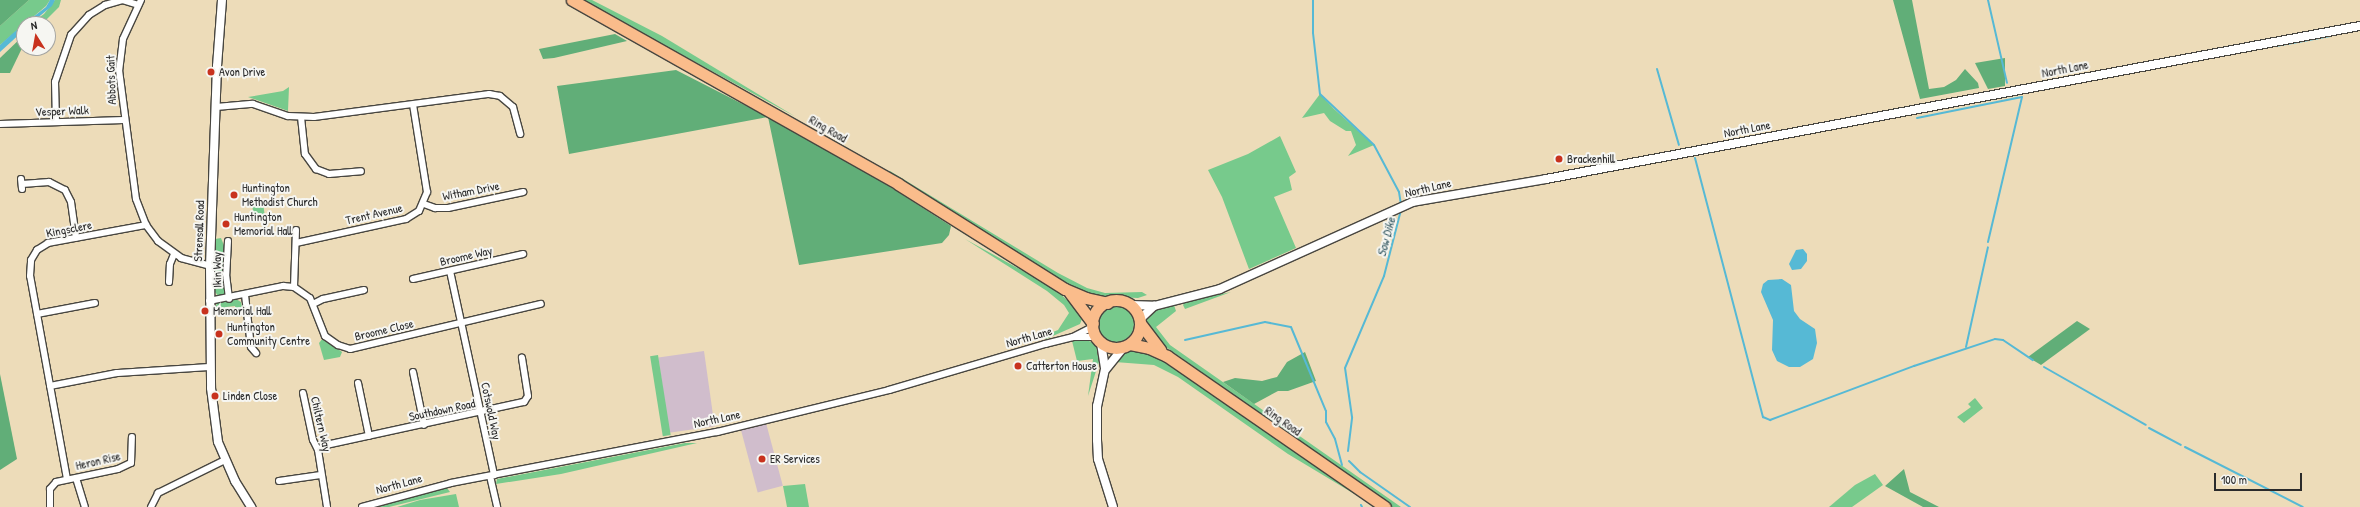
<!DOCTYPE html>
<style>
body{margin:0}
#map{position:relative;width:2360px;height:507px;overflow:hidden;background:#eddcb9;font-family:"Patrick Hand",sans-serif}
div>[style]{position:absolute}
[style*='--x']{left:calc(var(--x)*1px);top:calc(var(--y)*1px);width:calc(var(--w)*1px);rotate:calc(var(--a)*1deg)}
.industrial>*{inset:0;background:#d0bdcc;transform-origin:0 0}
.green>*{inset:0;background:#77ca8c;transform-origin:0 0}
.round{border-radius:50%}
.forest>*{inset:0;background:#61ae78}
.water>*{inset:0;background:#56b9d5}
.stream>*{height:2px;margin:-1px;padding:0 1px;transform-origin:1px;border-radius:1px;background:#56b9d5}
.roads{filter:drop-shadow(1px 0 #484640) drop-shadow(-1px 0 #484640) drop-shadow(0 1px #484640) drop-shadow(0 -1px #484640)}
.minor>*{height:6px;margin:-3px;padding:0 3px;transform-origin:3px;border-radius:3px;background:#fff}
.tertiary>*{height:8px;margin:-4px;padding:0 4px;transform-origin:4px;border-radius:4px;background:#fff}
.trunk>*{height:11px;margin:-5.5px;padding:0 5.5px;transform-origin:5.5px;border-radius:5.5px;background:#fabc8b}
.trunk>.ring{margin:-5.5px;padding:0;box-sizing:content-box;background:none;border:11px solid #fabc8b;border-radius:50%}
.dots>*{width:11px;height:11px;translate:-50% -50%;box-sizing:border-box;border:2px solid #f6f6f2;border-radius:50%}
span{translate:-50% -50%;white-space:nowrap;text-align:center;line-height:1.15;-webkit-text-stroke:4px #f6f6f2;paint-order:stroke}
.street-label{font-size:12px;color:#2b2b2b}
.poi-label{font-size:12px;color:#2b2b2b}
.left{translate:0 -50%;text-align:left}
.water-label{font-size:13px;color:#3a5d66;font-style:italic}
.north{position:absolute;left:16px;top:16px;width:40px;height:40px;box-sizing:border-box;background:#f6f6f2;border:1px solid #a5a5a2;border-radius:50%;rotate:349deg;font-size:11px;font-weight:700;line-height:16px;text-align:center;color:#2b2b2b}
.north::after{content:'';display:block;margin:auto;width:14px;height:18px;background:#c8321e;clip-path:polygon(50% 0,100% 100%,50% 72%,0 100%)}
.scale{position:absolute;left:2214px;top:473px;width:88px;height:18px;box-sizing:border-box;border:2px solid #2b2b2b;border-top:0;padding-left:5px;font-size:12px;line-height:14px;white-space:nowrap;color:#2b2b2b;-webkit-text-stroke:3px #f6f6f2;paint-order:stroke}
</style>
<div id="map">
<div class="industrial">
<i style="left:704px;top:351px;width:76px;height:46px;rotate:82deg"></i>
<i style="left:766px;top:423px;width:65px;height:26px;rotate:75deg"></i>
</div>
<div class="green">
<i style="clip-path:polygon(29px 0,50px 0,46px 6px,0 45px,0 26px)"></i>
<i style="clip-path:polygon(55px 0,61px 0,59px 7px,42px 24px,30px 24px,44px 14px)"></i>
<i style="clip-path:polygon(581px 0,592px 0,662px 36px,796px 117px)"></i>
<i style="clip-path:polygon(289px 87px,288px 111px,248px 97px,283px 91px)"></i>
<i style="clip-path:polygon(1320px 94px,1334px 109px,1374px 145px,1348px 156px,1356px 145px,1351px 131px,1346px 131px,1330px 121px,1324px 113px,1302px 118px)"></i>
<i style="clip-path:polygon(1280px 136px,1296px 172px,1289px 177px,1292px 190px,1274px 197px,1296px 248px,1249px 269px,1222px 197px,1208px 170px,1248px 154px)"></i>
<i style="clip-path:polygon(890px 171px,1058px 273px,1087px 288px,1105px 293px,1142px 292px,1147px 295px,1138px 298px,1091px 296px,1054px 278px,991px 236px,887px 174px)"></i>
<i style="left:263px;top:203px;width:14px;height:11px;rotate:82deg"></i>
<i style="clip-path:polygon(221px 238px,225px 248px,226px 294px,219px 297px,215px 292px,215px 239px)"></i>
<i style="clip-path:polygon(965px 239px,1054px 288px,1079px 311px,1082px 319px,1080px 324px,1046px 339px,1043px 336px,1058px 330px,1069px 313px,1064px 305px,1047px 291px)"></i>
<i style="clip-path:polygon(1231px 292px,1185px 309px,1183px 305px,1185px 302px)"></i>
<i style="clip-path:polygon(236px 299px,241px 302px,243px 311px,236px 311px,235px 306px,226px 307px,227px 312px,213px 313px,217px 303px)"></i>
<i style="clip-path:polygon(1168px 304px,1174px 305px,1176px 311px,1156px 327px,1170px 345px,1401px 507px,1392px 507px,1159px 342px,1145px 322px,1146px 314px,1150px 309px)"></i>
<i class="round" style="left:1098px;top:306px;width:36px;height:36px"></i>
<i style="clip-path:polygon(323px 338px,342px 352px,340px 357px,324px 360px,319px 343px)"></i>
<i style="clip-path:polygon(1084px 338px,1096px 345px,1099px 362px,1088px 396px,1093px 359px,1077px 361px,1072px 341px)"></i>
<i style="clip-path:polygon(1137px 349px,1174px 367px,1376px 507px,1288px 454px,1178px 377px,1154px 365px,1115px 362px,1127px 350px)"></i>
<i style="left:658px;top:355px;width:81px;height:8px;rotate:81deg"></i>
<i style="clip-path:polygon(1975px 398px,1983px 408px,1964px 423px,1957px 417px,1971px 407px,1968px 404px)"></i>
<i style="clip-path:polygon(685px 443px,697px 443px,561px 474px,496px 484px,497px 479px)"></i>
<i style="clip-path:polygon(1875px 474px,1883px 485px,1852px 507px,1829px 507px,1855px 485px)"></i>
<i style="clip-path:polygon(805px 484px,809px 507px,787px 507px,783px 486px)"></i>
<i style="clip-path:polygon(447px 488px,450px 492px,389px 507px,374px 507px)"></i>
<i style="clip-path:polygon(456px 494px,459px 507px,397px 507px,420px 500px)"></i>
</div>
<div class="forest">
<i style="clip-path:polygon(0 0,29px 0,0 26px)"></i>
<i style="clip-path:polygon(1893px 0,1912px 0,1929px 89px,1944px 87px,1956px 80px,1965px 69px,1978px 83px,1979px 88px,1920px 99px)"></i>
<i style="clip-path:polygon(615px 34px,627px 41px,554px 58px,543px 59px,539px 49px)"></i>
<i style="clip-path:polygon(24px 35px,24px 44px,10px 73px,0 73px,0 58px)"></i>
<i style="clip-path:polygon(2005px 58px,2005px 86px,1988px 89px,1975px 63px)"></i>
<i style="clip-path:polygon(676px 70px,768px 117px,881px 181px,951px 226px,949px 235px,942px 243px,799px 265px,768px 117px,569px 154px,557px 86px)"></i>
<i style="clip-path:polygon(2077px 321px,2090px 329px,2041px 365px,2028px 357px)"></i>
<i style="clip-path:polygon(1305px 352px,1316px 381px,1288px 391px,1278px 391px,1254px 404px,1223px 382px,1235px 378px,1262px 381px,1277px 377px,1287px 362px)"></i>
<i style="clip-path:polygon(0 374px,17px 459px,0 470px)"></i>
<i style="clip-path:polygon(1904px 469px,1910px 492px,1939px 507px,1923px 507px,1885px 486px)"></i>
</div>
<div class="water">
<i style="clip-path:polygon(50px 0,55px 0,52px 6px,30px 24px,24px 24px,24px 30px,0 52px,0 45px,12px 34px,28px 21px,46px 7px)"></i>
<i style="clip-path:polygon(1803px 249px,1807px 254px,1807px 261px,1801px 269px,1792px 270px,1789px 264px,1796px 250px)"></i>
<i style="clip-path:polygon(1782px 279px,1791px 285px,1794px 311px,1800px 319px,1815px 329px,1817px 343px,1813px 359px,1800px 367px,1789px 367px,1777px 361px,1772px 350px,1773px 320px,1761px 292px,1763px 284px,1768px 280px)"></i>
</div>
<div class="stream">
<i style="--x:1313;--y:0;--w:33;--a:90"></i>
<i style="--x:1313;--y:33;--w:61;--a:83.5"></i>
<i style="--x:1320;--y:94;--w:74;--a:43.4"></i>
<i style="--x:1374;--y:145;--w:53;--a:62"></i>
<i style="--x:1399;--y:192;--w:13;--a:81"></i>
<i style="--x:1988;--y:0;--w:85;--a:77.1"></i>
<i style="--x:2276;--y:46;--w:55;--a:-10.5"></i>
<i style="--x:1657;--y:69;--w:79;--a:73.9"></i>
<i style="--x:1917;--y:118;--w:107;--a:-11.3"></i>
<i style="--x:2022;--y:97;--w:149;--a:103.2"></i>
<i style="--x:1695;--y:158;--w:268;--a:75.3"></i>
<i style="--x:1763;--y:417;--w:8;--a:23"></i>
<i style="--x:1770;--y:420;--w:154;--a:-20.6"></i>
<i style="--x:1914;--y:366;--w:85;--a:-18.4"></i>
<i style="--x:1995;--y:339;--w:8;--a:7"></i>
<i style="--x:2003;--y:340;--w:36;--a:34"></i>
<i style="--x:1185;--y:340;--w:82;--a:-12.7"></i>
<i style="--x:1265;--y:322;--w:26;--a:11"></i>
<i style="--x:1291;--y:327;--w:91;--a:67.4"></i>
<i style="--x:1326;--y:411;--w:11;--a:90"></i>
<i style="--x:1326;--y:422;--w:19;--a:62"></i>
<i style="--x:1335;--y:439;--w:27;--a:75"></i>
<i style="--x:1966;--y:347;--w:102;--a:-77.6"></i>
<i style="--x:2044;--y:367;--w:117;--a:29.6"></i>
<i style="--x:2149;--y:428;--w:36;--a:28"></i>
<i style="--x:2185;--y:447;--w:132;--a:27"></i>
<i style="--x:1348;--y:451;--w:34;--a:-83"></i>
<i style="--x:1352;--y:417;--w:49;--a:-98.1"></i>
<i style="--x:1345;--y:368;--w:100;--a:-67"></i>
<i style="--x:1384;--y:276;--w:68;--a:-75.6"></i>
<i style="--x:1349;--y:461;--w:16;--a:45"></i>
<i style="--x:1360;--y:472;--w:61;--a:35"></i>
<i style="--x:1361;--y:505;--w:2;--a:63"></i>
</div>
<div class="roads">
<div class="minor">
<i style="--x:141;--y:0;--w:43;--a:114.8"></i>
<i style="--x:123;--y:39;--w:31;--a:97"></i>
<i style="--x:119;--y:70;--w:130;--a:82.5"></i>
<i style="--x:136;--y:199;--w:28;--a:69"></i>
<i style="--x:146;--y:225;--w:20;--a:53"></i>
<i style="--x:158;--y:241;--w:29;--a:36"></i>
<i style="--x:181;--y:258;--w:30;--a:15"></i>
<i style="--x:216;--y:107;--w:37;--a:-5"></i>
<i style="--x:253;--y:104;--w:37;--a:19"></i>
<i style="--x:288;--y:116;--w:26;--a:2"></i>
<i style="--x:314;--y:117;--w:177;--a:-7.5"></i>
<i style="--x:489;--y:94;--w:11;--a:10"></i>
<i style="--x:500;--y:96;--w:17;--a:40"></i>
<i style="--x:513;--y:107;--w:28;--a:75"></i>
<i style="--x:301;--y:117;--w:37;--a:84"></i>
<i style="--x:305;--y:154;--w:19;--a:54"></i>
<i style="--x:316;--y:169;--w:14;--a:21"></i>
<i style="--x:329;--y:174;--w:32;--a:-5"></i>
<i style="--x:56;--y:122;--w:40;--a:-91.4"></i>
<i style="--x:55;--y:82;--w:50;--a:-71.2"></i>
<i style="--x:71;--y:35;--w:27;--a:-48"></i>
<i style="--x:89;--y:15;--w:19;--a:-32"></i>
<i style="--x:105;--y:5;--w:18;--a:-16"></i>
<i style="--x:122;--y:0;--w:17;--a:17"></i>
<i style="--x:0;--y:124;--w:124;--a:-1.8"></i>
<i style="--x:21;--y:179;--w:10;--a:84"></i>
<i style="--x:22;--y:184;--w:27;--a:-4"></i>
<i style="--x:49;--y:182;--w:18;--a:27"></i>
<i style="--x:65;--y:190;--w:13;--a:63"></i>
<i style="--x:71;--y:202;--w:36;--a:82"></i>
<i style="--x:424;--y:204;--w:12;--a:20"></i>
<i style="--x:435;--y:208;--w:13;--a:0"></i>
<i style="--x:448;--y:208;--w:77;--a:-12"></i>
<i style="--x:228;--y:241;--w:33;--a:93"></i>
<i style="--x:226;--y:274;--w:25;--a:83"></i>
<i style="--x:296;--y:243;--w:113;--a:-12.3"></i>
<i style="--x:406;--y:219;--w:15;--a:-32"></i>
<i style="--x:419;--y:211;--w:21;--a:-67"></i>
<i style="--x:427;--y:192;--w:88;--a:-99.1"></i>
<i style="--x:450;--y:271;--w:209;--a:77.8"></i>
<i style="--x:413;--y:279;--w:113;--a:-12.8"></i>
<i style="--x:169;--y:282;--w:18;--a:-87"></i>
<i style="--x:170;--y:264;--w:11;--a:-68"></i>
<i style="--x:294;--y:287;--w:57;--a:-88"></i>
<i style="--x:245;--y:295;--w:52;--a:83.4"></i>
<i style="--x:251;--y:347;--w:8;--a:50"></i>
<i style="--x:209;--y:301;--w:76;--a:-11.5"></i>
<i style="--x:283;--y:286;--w:11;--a:5"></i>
<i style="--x:294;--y:287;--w:19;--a:35"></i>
<i style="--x:310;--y:298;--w:41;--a:68.5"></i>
<i style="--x:325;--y:336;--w:16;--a:35"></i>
<i style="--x:338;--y:345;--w:13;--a:18"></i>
<i style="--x:350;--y:349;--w:196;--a:-13.3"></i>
<i style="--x:313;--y:304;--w:11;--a:-27"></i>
<i style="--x:323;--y:299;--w:42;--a:-12.4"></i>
<i style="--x:37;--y:314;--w:59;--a:-10.7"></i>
<i style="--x:1073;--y:337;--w:22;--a:-27"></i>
<i style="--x:413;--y:372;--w:54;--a:78.3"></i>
<i style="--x:358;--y:383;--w:54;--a:78.3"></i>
<i style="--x:50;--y:386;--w:68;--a:-11"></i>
<i style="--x:117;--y:373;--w:93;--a:-3.7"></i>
<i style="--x:303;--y:393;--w:48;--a:78"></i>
<i style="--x:313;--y:440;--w:11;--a:63"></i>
<i style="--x:318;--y:450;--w:58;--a:81"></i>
<i style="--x:318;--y:450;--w:9;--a:-32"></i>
<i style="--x:326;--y:445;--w:203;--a:-12.3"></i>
<i style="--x:524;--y:402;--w:7;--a:-56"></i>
<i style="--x:528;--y:396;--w:39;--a:-99"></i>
<i style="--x:490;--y:476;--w:32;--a:77"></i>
<i style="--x:76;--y:478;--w:30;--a:73"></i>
<i style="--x:67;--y:479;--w:206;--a:-100.3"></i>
<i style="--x:30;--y:276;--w:16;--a:-86"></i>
<i style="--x:31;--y:260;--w:12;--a:-59"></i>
<i style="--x:37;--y:250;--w:13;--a:-32"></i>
<i style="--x:48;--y:243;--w:100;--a:-10.4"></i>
<i style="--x:279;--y:481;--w:42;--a:-8.1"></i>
<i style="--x:50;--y:507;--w:18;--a:-90"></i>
<i style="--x:50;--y:489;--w:9;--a:-49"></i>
<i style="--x:56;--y:482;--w:63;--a:-11.8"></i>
<i style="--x:118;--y:469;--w:14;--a:-25"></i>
<i style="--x:131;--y:463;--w:26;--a:-88"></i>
<i style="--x:151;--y:507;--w:16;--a:-63"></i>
<i style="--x:158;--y:493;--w:75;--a:-26.2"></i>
<i style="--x:362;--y:507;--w:92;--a:-15.1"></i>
<i style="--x:451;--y:483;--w:271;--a:-10.9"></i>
<i style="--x:717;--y:432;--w:177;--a:-13.7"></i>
<i style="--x:889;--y:390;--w:163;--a:-16.4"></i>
<i style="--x:1045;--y:344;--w:29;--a:-14"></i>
<i style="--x:1073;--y:337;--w:24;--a:0"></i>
</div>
<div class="tertiary">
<i style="--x:222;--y:0;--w:66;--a:94.3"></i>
<i style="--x:217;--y:66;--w:200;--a:92"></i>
<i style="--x:210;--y:266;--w:122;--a:89.5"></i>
<i style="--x:211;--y:388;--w:54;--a:82.6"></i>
<i style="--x:218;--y:442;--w:43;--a:66.4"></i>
<i style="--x:235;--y:481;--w:31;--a:58"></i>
<i style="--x:1131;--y:305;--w:23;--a:2"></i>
<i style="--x:1154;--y:306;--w:68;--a:-14.4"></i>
<i style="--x:1220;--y:289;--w:212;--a:-24.3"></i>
<i style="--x:1413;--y:202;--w:135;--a:-9.8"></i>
<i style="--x:1546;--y:179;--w:828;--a:-10.65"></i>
<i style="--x:1139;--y:320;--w:21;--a:-43"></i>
<i style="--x:1101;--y:343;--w:26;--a:81"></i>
<i style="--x:1105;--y:369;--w:38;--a:102"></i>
<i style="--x:1097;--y:406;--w:34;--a:90"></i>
<i style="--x:1097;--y:440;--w:19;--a:87"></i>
<i style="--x:1098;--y:459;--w:50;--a:72.6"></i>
<i style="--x:1106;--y:369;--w:28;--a:-51"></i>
</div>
<div class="trunk">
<i style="--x:572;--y:0;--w:374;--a:29.4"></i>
<i style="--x:898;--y:184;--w:197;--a:32.2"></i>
<i style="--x:1065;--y:289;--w:23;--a:23"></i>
<i style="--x:1086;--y:298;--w:22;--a:13"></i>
<i style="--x:1070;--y:293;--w:38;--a:53"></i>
<i class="ring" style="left:1092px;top:300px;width:37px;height:37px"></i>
<i style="--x:1140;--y:323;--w:34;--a:53"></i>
<i style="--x:1130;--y:344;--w:19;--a:12"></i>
<i style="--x:1149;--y:348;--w:20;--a:24"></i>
<i style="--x:1167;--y:356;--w:265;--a:34.7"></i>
</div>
</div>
<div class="dots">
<i style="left:211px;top:72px;background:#c8321e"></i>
<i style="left:1559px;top:159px;background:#c8321e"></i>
<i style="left:234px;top:195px;background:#c8321e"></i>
<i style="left:226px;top:224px;background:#c8321e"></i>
<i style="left:205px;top:311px;background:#c8321e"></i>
<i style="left:219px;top:334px;background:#c8321e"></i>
<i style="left:1018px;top:366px;background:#c8321e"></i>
<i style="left:215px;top:396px;background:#c8321e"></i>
<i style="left:762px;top:459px;background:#c8321e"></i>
</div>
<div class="street-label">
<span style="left:2065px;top:69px;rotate:-11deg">North Lane</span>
<span style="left:111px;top:80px;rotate:-92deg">Abbots Gait</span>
<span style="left:62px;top:111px;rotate:-2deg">Vesper Walk</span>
<span style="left:828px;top:129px;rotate:30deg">Ring Road</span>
<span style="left:1747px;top:129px;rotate:-11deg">North Lane</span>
<span style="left:1428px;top:188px;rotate:-13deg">North Lane</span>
<span style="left:471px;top:191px;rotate:-11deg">Witham Drive</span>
<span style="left:374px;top:214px;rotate:-13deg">Trent Avenue</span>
<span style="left:69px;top:229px;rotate:-11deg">Kingsclere</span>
<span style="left:199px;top:231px;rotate:-88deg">Strensall Road</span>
<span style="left:466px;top:256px;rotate:-13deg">Broome Way</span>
<span style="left:217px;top:270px;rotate:-91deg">Ikin Way</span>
<span style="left:384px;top:330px;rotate:-13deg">Broome Close</span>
<span style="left:1029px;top:337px;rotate:-16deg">North Lane</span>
<span style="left:442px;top:410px;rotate:-12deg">Southdown Road</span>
<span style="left:491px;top:411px;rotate:78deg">Cotswold Way</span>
<span style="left:717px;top:419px;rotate:-12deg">North Lane</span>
<span style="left:1283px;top:421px;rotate:35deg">Ring Road</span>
<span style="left:321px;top:424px;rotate:77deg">Chiltern Way</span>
<span style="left:98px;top:461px;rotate:-13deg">Heron Rise</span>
<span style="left:399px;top:484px;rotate:-15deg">North Lane</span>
</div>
<div class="poi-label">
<span class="left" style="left:219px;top:72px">Avon Drive</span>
<span class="left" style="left:1567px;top:159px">Brackenhill</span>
<span class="left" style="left:242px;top:195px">Huntington<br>Methodist Church</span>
<span class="left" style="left:234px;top:224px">Huntington<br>Memorial Hall</span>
<span class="left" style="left:213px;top:311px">Memorial Hall</span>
<span class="left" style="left:227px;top:334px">Huntington<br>Community Centre</span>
<span class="left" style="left:1026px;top:366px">Catterton House</span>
<span class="left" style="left:223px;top:396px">Linden Close</span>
<span class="left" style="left:770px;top:459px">ER Services</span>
</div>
<div class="water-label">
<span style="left:1386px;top:237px;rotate:-75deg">Sow Dike</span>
</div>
<div class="north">N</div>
<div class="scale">100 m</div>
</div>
